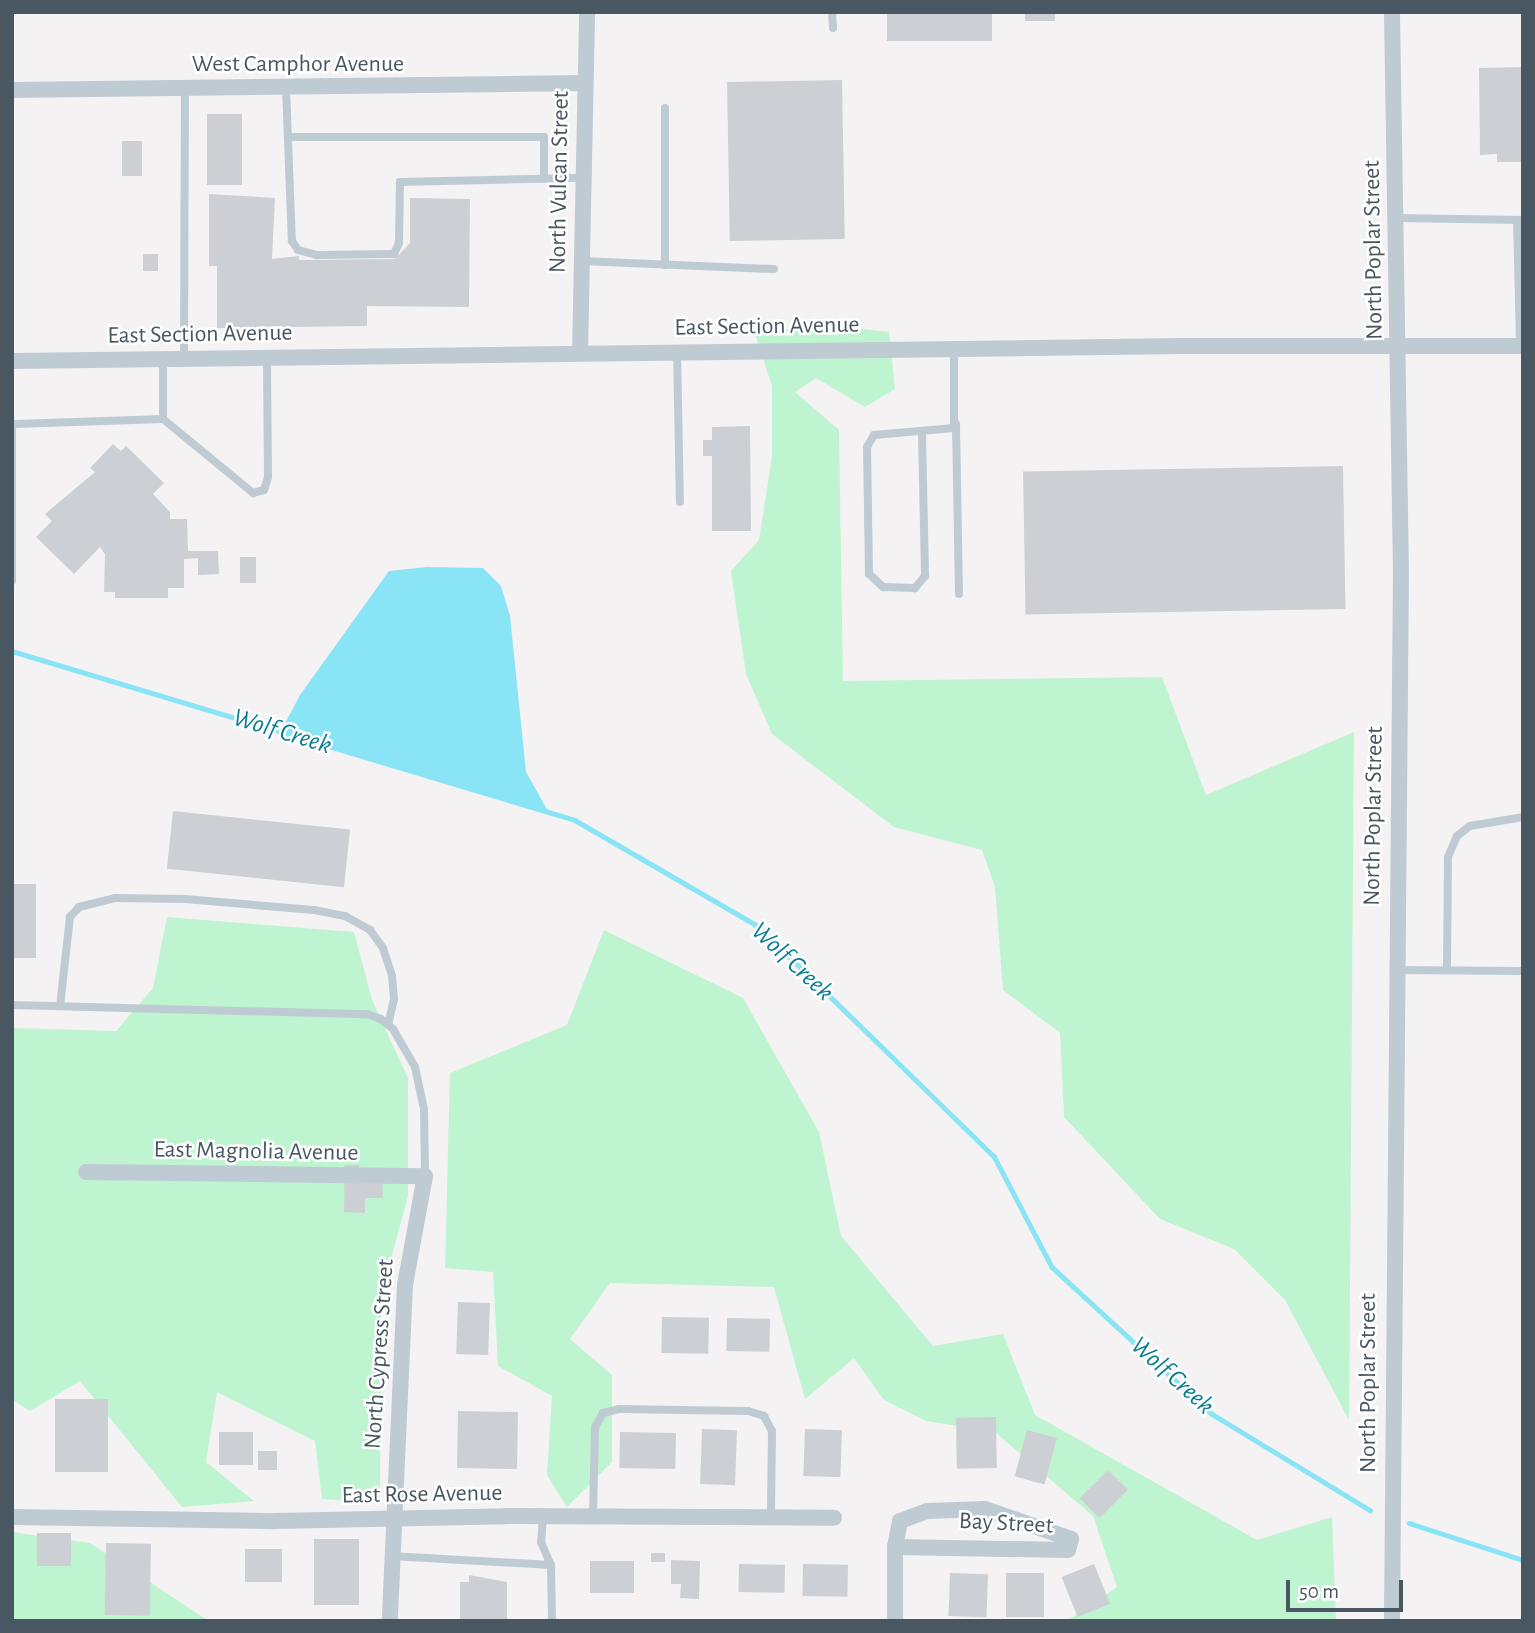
<!DOCTYPE html>
<style>
body{margin:0}
#map{position:relative;width:1535px;height:1633px;overflow:hidden;background:#f5f2f3;font-family:"Alegreya Sans",sans-serif}
div>[style]{position:absolute}
[style*='--x']{left:calc(var(--x)*1px);top:calc(var(--y)*1px);width:calc(var(--w)*1px);rotate:calc(var(--a)*1deg)}
.green>*{inset:0;background:#bff4d1}
.water>*{inset:0;background:#89e4f5}
.stream>*{height:4.5px;margin:-2.25px;padding:0 2.25px;transform-origin:2.25px;border-radius:2.25px;background:#89e4f5}
.building>*{inset:0;background:#ccd0d5;transform-origin:0 0}
.lane>*{height:8px;margin:-4px;padding:0 4px;transform-origin:4px;border-radius:4px;background:#bfcbd3}
.street>*{height:16px;margin:-8px;padding:0 8px;transform-origin:8px;border-radius:8px;background:#bfcbd3}
span{translate:-50% -50%;white-space:nowrap;text-align:center;line-height:1.15;-webkit-text-stroke:5px #fff;paint-order:stroke}
.street-label{font-size:24px;color:#485762}
.water-label{font-size:26px;color:#047c92;font-style:italic}
.frame{position:absolute;inset:0;border:14px solid #485762;pointer-events:none}
.scale{position:absolute;left:1286px;top:1580px;width:117px;height:32px;box-sizing:border-box;border:4px solid #485762;border-top:0;padding-left:9px;font-size:21px;line-height:24px;white-space:nowrap;color:#485762;-webkit-text-stroke:5px #fff;paint-order:stroke}
</style>
<div id="map">
<div class="green">
<i style="clip-path:polygon(824px 325px,889px 332px,895px 389px,865px 407px,816px 378px,795px 392px,839px 430px,843px 681px,1162px 677px,1206px 795px,1354px 732px,1349px 1420px,1285px 1300px,1234px 1249px,1160px 1219px,1064px 1117px,1060px 1033px,1003px 990px,995px 887px,982px 850px,894px 827px,772px 734px,746px 674px,731px 571px,759px 540px,772px 457px,772px 386px,755px 334px)"></i>
<i style="clip-path:polygon(167px 917px,354px 932px,372px 1000px,408px 1078px,408px 1196px,381px 1296px,380px 1503px,322px 1499px,315px 1441px,217px 1392px,206px 1462px,254px 1501px,182px 1507px,80px 1381px,30px 1411px,12px 1399px,12px 1028px,116px 1031px,153px 988px)"></i>
<i style="clip-path:polygon(604px 930px,743px 998px,819px 1132px,841px 1236px,933px 1346px,1003px 1334px,1035px 1415px,1257px 1540px,1332px 1517px,1336px 1621px,1067px 1621px,1117px 1587px,1093px 1516px,995px 1432px,926px 1421px,884px 1400px,854px 1358px,805px 1399px,774px 1287px,610px 1283px,570px 1339px,612px 1375px,612px 1462px,567px 1507px,547px 1475px,552px 1396px,498px 1366px,493px 1272px,445px 1268px,450px 1073px,567px 1025px)"></i>
<i style="clip-path:polygon(12px 1532px,90px 1543px,209px 1621px,12px 1621px)"></i>
</div>
<div class="water">
<i style="clip-path:polygon(427px 567px,483px 568px,501px 586px,510px 616px,526px 772px,548px 811px,281px 731px,300px 695px,389px 571px)"></i>
</div>
<div class="stream">
<i style="--x:12;--y:651;--w:588;--a:16.71"></i>
<i style="--x:575;--y:820;--w:211;--a:30.1"></i>
<i style="--x:758;--y:926;--w:330;--a:44.3"></i>
<i style="--x:994;--y:1156;--w:125;--a:62.4"></i>
<i style="--x:1052;--y:1267;--w:217;--a:42.6"></i>
<i style="--x:1212;--y:1414;--w:185;--a:31.3"></i>
<i style="--x:1409;--y:1523;--w:120;--a:18"></i>
</div>
<div class="building">
<i style="left:887px;top:12px;width:105px;height:29px"></i>
<i style="left:1025px;top:12px;width:30px;height:9px"></i>
<i style="clip-path:polygon(1523px 67px,1523px 162px,1497px 162px,1497px 154px,1480px 155px,1479px 68px)"></i>
<i style="left:842px;top:80px;width:159px;height:115px;rotate:89deg"></i>
<i style="left:242px;top:114px;width:71px;height:35px;rotate:90deg"></i>
<i style="left:122px;top:141px;width:20px;height:35px"></i>
<i style="clip-path:polygon(209px 194px,275px 198px,272px 259px,299px 256px,299px 260px,395px 259px,410px 243px,410px 198px,470px 199px,469px 307px,367px 306px,367px 326px,217px 328px,217px 266px,209px 266px)"></i>
<i style="left:158px;top:254px;width:17px;height:15px;rotate:90deg"></i>
<i style="clip-path:polygon(750px 426px,751px 531px,712px 531px,712px 456px,703px 456px,703px 440px,712px 440px,712px 427px)"></i>
<i style="clip-path:polygon(113px 444px,121px 451px,126px 446px,164px 483px,153px 494px,170px 512px,170px 519px,187px 519px,188px 551px,218px 551px,219px 574px,198px 575px,198px 558px,184px 559px,184px 588px,168px 588px,168px 598px,115px 598px,115px 592px,104px 592px,105px 554px,100px 547px,74px 574px,36px 537px,52px 521px,45px 514px,95px 472px,90px 468px)"></i>
<i style="left:1343px;top:466px;width:143px;height:320px;rotate:89deg"></i>
<i style="left:240px;top:557px;width:16px;height:26px"></i>
<i style="left:173px;top:811px;width:178px;height:58px;rotate:6deg"></i>
<i style="left:12px;top:884px;width:24px;height:74px"></i>
<i style="clip-path:polygon(345px 1165px,359px 1165px,359px 1174px,382px 1174px,383px 1198px,365px 1198px,365px 1213px,344px 1212px)"></i>
<i style="left:458px;top:1302px;width:32px;height:52px;rotate:2deg"></i>
<i style="left:662px;top:1317px;width:47px;height:36px;rotate:1deg"></i>
<i style="left:727px;top:1318px;width:43px;height:33px;rotate:1deg"></i>
<i style="left:55px;top:1399px;width:53px;height:73px"></i>
<i style="left:458px;top:1411px;width:60px;height:57px;rotate:1deg"></i>
<i style="left:996px;top:1417px;width:51px;height:40px;rotate:89deg"></i>
<i style="left:702px;top:1429px;width:35px;height:55px;rotate:2deg"></i>
<i style="left:805px;top:1429px;width:37px;height:47px;rotate:2deg"></i>
<i style="left:1027px;top:1430px;width:31px;height:48px;rotate:15deg"></i>
<i style="left:219px;top:1432px;width:34px;height:33px"></i>
<i style="left:620px;top:1432px;width:56px;height:36px;rotate:1deg"></i>
<i style="left:258px;top:1451px;width:19px;height:19px"></i>
<i style="left:1108px;top:1470px;width:28px;height:40px;rotate:45deg"></i>
<i style="left:37px;top:1533px;width:34px;height:33px"></i>
<i style="left:314px;top:1539px;width:45px;height:66px"></i>
<i style="left:106px;top:1543px;width:45px;height:72px;rotate:1deg"></i>
<i style="left:245px;top:1549px;width:37px;height:33px"></i>
<i style="left:651px;top:1553px;width:14px;height:9px"></i>
<i style="clip-path:polygon(671px 1560px,700px 1561px,699px 1599px,680px 1598px,681px 1584px,671px 1584px)"></i>
<i style="left:590px;top:1561px;width:44px;height:32px"></i>
<i style="left:739px;top:1564px;width:46px;height:28px;rotate:1deg"></i>
<i style="left:803px;top:1564px;width:45px;height:32px;rotate:1deg"></i>
<i style="left:1094px;top:1564px;width:43px;height:35px;rotate:68deg"></i>
<i style="left:950px;top:1573px;width:38px;height:43px;rotate:2deg"></i>
<i style="left:1006px;top:1573px;width:38px;height:44px"></i>
<i style="clip-path:polygon(469px 1575px,507px 1582px,507px 1621px,460px 1621px,460px 1582px,469px 1582px)"></i>
</div>
<div class="lane">
<i style="--x:832;--y:12;--w:16;--a:86"></i>
<i style="--x:286;--y:88;--w:153;--a:87.8"></i>
<i style="--x:292;--y:241;--w:11;--a:56"></i>
<i style="--x:298;--y:250;--w:20;--a:15"></i>
<i style="--x:317;--y:255;--w:77;--a:-0.7"></i>
<i style="--x:394;--y:254;--w:12;--a:-66"></i>
<i style="--x:399;--y:243;--w:61;--a:-89.1"></i>
<i style="--x:400;--y:182;--w:183;--a:-1.3"></i>
<i style="--x:665;--y:108;--w:157;--a:90"></i>
<i style="--x:288;--y:137;--w:256;--a:0"></i>
<i style="--x:544;--y:137;--w:42;--a:90"></i>
<i style="--x:1396;--y:218;--w:127;--a:0.9"></i>
<i style="--x:1517;--y:220;--w:126;--a:88.6"></i>
<i style="--x:581;--y:261;--w:193;--a:2.4"></i>
<i style="--x:677;--y:351;--w:151;--a:88.9"></i>
<i style="--x:163;--y:359;--w:60;--a:90"></i>
<i style="--x:184;--y:359;--w:270;--a:-89.8"></i>
<i style="--x:15;--y:424;--w:148;--a:-1.9"></i>
<i style="--x:163;--y:419;--w:117;--a:39.4"></i>
<i style="--x:253;--y:493;--w:11;--a:-15"></i>
<i style="--x:264;--y:490;--w:14;--a:-73"></i>
<i style="--x:268;--y:477;--w:119;--a:-90.5"></i>
<i style="--x:956;--y:424;--w:170;--a:89"></i>
<i style="--x:922;--y:432;--w:144;--a:88.8"></i>
<i style="--x:925;--y:576;--w:16;--a:130"></i>
<i style="--x:915;--y:588;--w:32;--a:-178"></i>
<i style="--x:883;--y:587;--w:19;--a:-137"></i>
<i style="--x:869;--y:574;--w:127;--a:-90.9"></i>
<i style="--x:867;--y:447;--w:14;--a:-60"></i>
<i style="--x:874;--y:435;--w:80;--a:-5"></i>
<i style="--x:954;--y:428;--w:80;--a:-90"></i>
<i style="--x:12;--y:581;--w:158;--a:-90"></i>
<i style="--x:1398;--y:970;--w:125;--a:0.5"></i>
<i style="--x:1447;--y:970;--w:113;--a:-89.5"></i>
<i style="--x:1448;--y:857;--w:23;--a:-67"></i>
<i style="--x:1457;--y:836;--w:16;--a:-38"></i>
<i style="--x:1470;--y:826;--w:54;--a:-9.6"></i>
<i style="--x:12;--y:1005;--w:355;--a:1.5"></i>
<i style="--x:367;--y:1014;--w:15;--a:20"></i>
<i style="--x:381;--y:1019;--w:16;--a:40"></i>
<i style="--x:393;--y:1029;--w:44;--a:59.9"></i>
<i style="--x:415;--y:1067;--w:43;--a:77.9"></i>
<i style="--x:424;--y:1109;--w:67;--a:89.1"></i>
<i style="--x:60;--y:1006;--w:90;--a:-83.6"></i>
<i style="--x:70;--y:917;--w:13;--a:-48"></i>
<i style="--x:79;--y:907;--w:37;--a:-14"></i>
<i style="--x:115;--y:898;--w:70;--a:0.8"></i>
<i style="--x:185;--y:899;--w:129;--a:4.9"></i>
<i style="--x:314;--y:910;--w:32;--a:11"></i>
<i style="--x:345;--y:916;--w:29;--a:29"></i>
<i style="--x:370;--y:930;--w:22;--a:54"></i>
<i style="--x:383;--y:948;--w:29;--a:72"></i>
<i style="--x:392;--y:976;--w:23;--a:85"></i>
<i style="--x:394;--y:999;--w:26;--a:103"></i>
<i style="--x:543;--y:1516;--w:26;--a:94"></i>
<i style="--x:541;--y:1542;--w:25;--a:67"></i>
<i style="--x:551;--y:1565;--w:56;--a:89"></i>
<i style="--x:593;--y:1516;--w:89;--a:-88.7"></i>
<i style="--x:595;--y:1427;--w:16;--a:-60"></i>
<i style="--x:603;--y:1413;--w:16;--a:-14"></i>
<i style="--x:619;--y:1409;--w:129;--a:0.9"></i>
<i style="--x:748;--y:1411;--w:17;--a:17"></i>
<i style="--x:764;--y:1416;--w:17;--a:62"></i>
<i style="--x:772;--y:1431;--w:87;--a:90.7"></i>
<i style="--x:391;--y:1556;--w:160;--a:3.2"></i>
</div>
<div class="street">
<i style="--x:12;--y:90;--w:573;--a:-0.7"></i>
<i style="--x:580;--y:353;--w:341;--a:-88.8"></i>
<i style="--x:12;--y:361;--w:1171;--a:-0.73"></i>
<i style="--x:1183;--y:346;--w:340;--a:0"></i>
<i style="--x:86;--y:1172;--w:339;--a:0.7"></i>
<i style="--x:425;--y:1176;--w:111;--a:100.4"></i>
<i style="--x:405;--y:1285;--w:336;--a:92.6"></i>
<i style="--x:985;--y:1509;--w:91;--a:19.2"></i>
<i style="--x:1071;--y:1539;--w:11;--a:105"></i>
<i style="--x:1068;--y:1550;--w:173;--a:-179"></i>
<i style="--x:895;--y:1547;--w:26;--a:-79"></i>
<i style="--x:900;--y:1521;--w:29;--a:-20"></i>
<i style="--x:927;--y:1511;--w:58;--a:-2"></i>
<i style="--x:12;--y:1517;--w:263;--a:0.9"></i>
<i style="--x:275;--y:1521;--w:231;--a:-1.2"></i>
<i style="--x:506;--y:1516;--w:328;--a:0.3"></i>
<i style="--x:895;--y:1621;--w:74;--a:-90"></i>
<i style="--x:1392;--y:1621;--w:1047;--a:-89.51"></i>
<i style="--x:1401;--y:574;--w:562;--a:-90.92"></i>
</div>
<div class="street-label">
<span style="left:298px;top:65px">West Camphor Avenue</span>
<span style="left:560px;top:182px;rotate:-89deg">North Vulcan Street</span>
<span style="left:1374px;top:250px;rotate:-91deg">North Poplar Street</span>
<span style="left:767px;top:327px;rotate:-1deg">East Section Avenue</span>
<span style="left:200px;top:335px;rotate:-1deg">East Section Avenue</span>
<span style="left:1374px;top:816px;rotate:-89deg">North Poplar Street</span>
<span style="left:256px;top:1152px;rotate:1deg">East Magnolia Avenue</span>
<span style="left:380px;top:1354px;rotate:-86deg">North Cypress Street</span>
<span style="left:1369px;top:1383px;rotate:-90deg">North Poplar Street</span>
<span style="left:422px;top:1495px;rotate:-1deg">East Rose Avenue</span>
<span style="left:1006px;top:1524px;rotate:3deg">Bay Street</span>
</div>
<div class="water-label">
<span style="left:282px;top:732px;rotate:17deg">Wolf Creek</span>
<span style="left:792px;top:962px;rotate:43deg">Wolf Creek</span>
<span style="left:1172px;top:1376px;rotate:42deg">Wolf Creek</span>
</div>
<div class="frame"></div>
<div class="scale">50 m</div>
</div>
